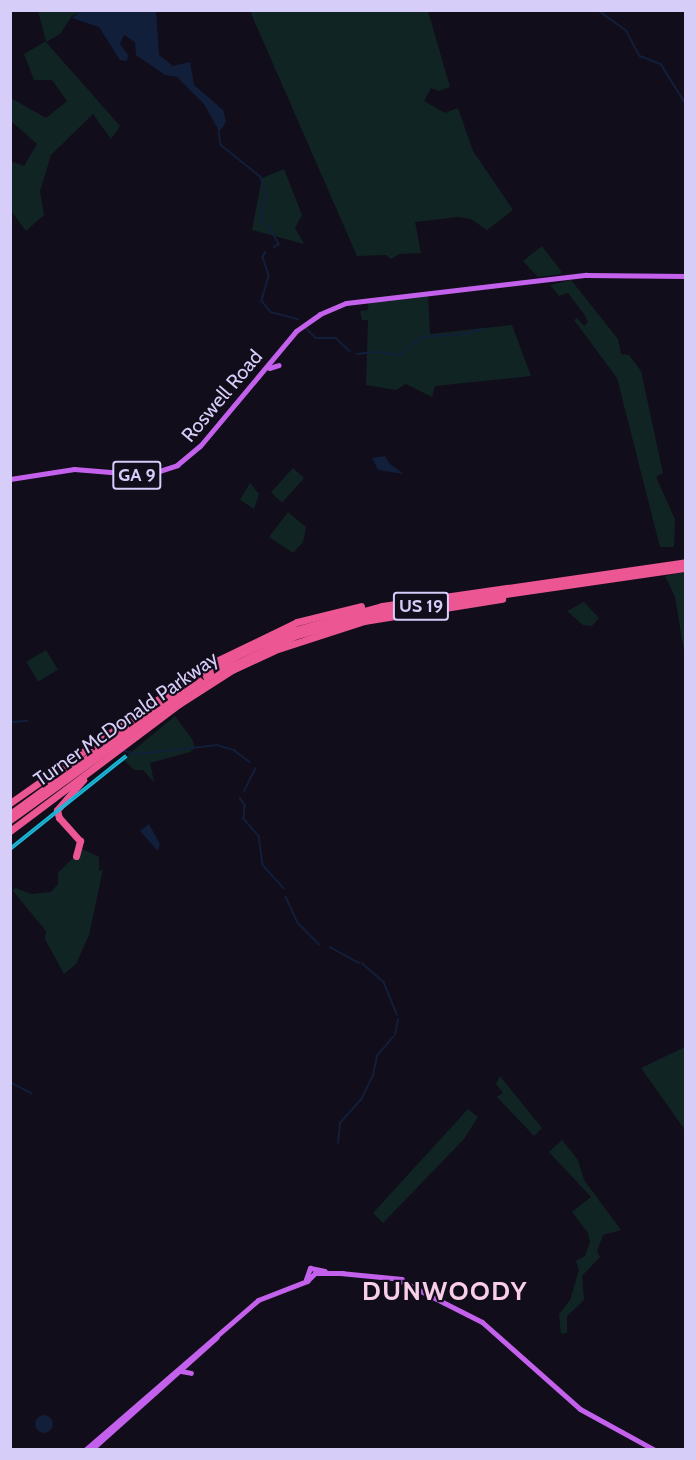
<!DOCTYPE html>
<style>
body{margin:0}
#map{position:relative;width:696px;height:1460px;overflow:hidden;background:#110d1b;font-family:Cabin,sans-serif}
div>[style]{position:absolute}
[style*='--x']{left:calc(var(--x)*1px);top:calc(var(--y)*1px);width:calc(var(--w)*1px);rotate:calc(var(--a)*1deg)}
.green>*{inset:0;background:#112424;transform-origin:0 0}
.water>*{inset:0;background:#121f3b}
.round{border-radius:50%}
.stream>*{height:1.5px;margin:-0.75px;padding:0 0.75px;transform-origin:0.75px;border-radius:0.75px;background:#121f3b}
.major>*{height:5px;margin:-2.5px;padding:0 2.5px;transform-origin:2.5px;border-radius:2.5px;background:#c361ec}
.highway>*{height:7px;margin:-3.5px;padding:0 3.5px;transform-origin:3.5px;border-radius:3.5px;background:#eb5693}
.rail>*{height:4px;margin-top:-2px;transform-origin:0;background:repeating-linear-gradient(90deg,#110d1b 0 4.5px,#1ab8d9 0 9px);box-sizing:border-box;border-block:2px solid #1ab8d9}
span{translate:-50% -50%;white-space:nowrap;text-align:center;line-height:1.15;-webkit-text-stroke:4.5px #110d1b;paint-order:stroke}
.shield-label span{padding:2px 4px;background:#110d1b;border:2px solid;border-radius:4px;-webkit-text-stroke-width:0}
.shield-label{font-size:18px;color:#d6cdf9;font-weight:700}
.street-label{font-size:20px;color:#d6cdf9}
.district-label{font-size:26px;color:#f9cfe7;font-weight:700;letter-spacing:1.5px}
.frame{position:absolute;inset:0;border:12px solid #d6cdf9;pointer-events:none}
</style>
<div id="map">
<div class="green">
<i style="clip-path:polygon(38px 11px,82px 11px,72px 16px,60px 34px,46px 42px,120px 126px,111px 139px,93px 114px,51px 155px,40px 191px,44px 215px,26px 231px,11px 211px,10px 161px,24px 166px,37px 144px,11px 121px,11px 98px,46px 118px,67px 101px,52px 80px,34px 80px,24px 54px,46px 41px)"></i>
<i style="clip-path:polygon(250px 11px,428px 11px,450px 87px,439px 91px,431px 88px,424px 101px,445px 113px,458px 108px,473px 151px,513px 210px,487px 230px,471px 219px,458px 217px,415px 222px,421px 253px,399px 254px,391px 259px,386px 255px,357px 256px)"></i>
<i style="clip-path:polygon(284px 169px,302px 215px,295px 228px,304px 244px,252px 230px,262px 178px)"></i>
<i style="clip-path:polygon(542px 246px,561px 271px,561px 274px,538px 277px,523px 261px)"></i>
<i style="clip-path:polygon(571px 280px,618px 339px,621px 354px,629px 355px,641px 371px,663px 473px,656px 477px,675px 519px,674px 547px,660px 547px,617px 378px,574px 320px,577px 318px,584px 326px,588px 322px,584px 314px,568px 293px,559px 296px,550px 285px)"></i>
<i style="clip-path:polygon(428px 293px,430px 334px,512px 325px,531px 376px,435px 386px,432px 397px,406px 384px,396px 390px,366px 385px,368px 320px,362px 320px,360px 311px,368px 310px,369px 298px)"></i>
<i style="left:293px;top:468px;width:15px;height:33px;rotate:42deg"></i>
<i style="clip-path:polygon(250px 483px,259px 494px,254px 509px,240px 500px)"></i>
<i style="clip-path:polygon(288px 512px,306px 527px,303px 542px,293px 553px,269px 537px)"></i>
<i style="clip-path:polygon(685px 572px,686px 572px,685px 657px,675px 597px,665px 576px)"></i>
<i style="clip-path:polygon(584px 602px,599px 618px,592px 626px,583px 625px,567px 611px)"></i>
<i style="left:46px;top:650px;width:23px;height:23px;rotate:59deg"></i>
<i style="clip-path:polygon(175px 716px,192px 739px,195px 748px,190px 752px,150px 763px,154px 782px,143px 770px,134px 770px,125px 761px,112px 768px)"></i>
<i style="clip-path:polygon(82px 849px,99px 857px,99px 871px,103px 869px,89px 935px,76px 964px,64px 974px,45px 939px,46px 931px,12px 890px,16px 888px,31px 894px,51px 892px,58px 884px,58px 873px)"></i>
<i style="clip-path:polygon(685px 1047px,685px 1130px,641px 1068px)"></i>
<i style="clip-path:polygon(500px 1076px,542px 1128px,534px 1136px,497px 1097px,503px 1093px,496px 1084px)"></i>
<i style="clip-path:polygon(468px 1109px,478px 1117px,464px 1139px,383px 1223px,373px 1213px)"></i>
<i style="clip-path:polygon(562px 1140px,578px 1160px,584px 1180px,621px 1230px,603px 1235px,597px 1251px,600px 1257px,582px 1276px,584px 1300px,567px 1316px,567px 1333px,561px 1334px,559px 1314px,570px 1300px,579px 1270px,576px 1261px,585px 1256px,590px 1242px,588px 1233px,572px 1212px,591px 1197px,549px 1152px)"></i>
</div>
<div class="water">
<i style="clip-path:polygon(82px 10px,156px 11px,159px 55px,173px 66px,190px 62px,194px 85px,223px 110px,226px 121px,223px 127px,219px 131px,204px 104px,177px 77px,165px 75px,136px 55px,135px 42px,124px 35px,120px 44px,128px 55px,127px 61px,120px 60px,99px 27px,72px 18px)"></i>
<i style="clip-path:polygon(385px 456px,390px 464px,404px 474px,378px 470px,372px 458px)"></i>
<i style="clip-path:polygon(149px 824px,160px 844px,158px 851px,140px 831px)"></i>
<i class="round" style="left:35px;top:1415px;width:18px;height:18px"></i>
</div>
<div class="stream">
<i style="--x:598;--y:10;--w:34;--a:36"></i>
<i style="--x:626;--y:30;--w:30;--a:62"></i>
<i style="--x:640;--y:56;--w:22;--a:21"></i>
<i style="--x:661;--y:64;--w:47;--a:58"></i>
<i style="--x:219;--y:131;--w:14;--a:82"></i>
<i style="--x:221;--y:145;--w:51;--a:38.7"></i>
<i style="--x:261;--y:177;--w:23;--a:75"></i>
<i style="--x:267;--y:199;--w:12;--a:121"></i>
<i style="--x:261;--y:209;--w:16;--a:79"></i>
<i style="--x:269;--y:226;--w:21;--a:61"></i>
<i style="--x:279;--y:244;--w:6;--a:141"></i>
<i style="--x:266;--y:252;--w:6;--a:121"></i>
<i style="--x:263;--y:257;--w:20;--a:72"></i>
<i style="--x:269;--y:276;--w:26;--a:106"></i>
<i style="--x:262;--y:301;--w:14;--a:51"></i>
<i style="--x:271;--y:312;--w:28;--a:15"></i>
<i style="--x:306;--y:328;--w:14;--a:45"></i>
<i style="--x:316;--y:338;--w:20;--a:0"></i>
<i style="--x:336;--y:338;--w:19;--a:43"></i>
<i style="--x:464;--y:334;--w:18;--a:-16"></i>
<i style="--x:412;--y:345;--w:13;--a:-39"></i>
<i style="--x:422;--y:337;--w:40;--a:-4.3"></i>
<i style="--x:379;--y:352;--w:21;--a:8"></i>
<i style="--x:400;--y:355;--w:13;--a:-39"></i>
<i style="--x:357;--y:354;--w:20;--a:-6"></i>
<i style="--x:10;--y:722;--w:17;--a:-3"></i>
<i style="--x:124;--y:751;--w:13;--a:13"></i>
<i style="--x:137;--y:754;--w:81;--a:-6.4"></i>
<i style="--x:217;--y:745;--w:18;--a:16"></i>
<i style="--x:234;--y:750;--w:20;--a:37"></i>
<i style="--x:244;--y:791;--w:25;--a:-63"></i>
<i style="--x:240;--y:798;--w:9;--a:54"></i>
<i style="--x:245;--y:805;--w:14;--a:94"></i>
<i style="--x:244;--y:819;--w:23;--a:49"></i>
<i style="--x:259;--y:836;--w:29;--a:82"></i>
<i style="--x:263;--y:865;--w:31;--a:48"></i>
<i style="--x:286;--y:897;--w:29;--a:65"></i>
<i style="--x:298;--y:923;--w:30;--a:45"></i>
<i style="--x:330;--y:947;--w:33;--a:29"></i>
<i style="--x:362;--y:963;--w:29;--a:41"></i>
<i style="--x:384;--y:982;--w:35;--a:68"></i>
<i style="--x:395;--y:1035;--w:16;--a:-79"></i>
<i style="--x:10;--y:1082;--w:24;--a:28"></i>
<i style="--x:338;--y:1143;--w:20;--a:-84"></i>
<i style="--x:340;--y:1123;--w:31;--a:-48"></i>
<i style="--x:361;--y:1100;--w:28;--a:-64"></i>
<i style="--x:373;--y:1075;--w:19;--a:-78"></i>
<i style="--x:377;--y:1056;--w:25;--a:-50"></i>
</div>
<div class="major">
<i style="--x:269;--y:368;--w:10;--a:-17"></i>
<i style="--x:10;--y:479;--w:65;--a:-8.9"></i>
<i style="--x:74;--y:469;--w:73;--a:4.7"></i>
<i style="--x:147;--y:475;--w:32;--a:-18"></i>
<i style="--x:177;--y:465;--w:30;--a:-40"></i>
<i style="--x:200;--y:446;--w:150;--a:-50.1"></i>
<i style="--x:296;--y:331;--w:29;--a:-35"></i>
<i style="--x:320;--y:314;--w:28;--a:-23"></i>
<i style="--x:346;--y:303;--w:242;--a:-6.7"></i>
<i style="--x:586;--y:275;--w:100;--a:0.6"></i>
<i style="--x:340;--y:1273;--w:62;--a:5.5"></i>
<i style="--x:306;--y:1279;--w:12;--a:-70"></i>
<i style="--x:310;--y:1268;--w:15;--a:11"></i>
<i style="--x:399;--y:1280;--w:93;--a:26.8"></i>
<i style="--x:482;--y:1322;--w:131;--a:41.6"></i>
<i style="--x:580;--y:1409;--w:85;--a:28.7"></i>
<i style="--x:181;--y:1371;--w:10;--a:11"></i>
<i style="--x:85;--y:1450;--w:229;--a:-40.9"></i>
<i style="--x:258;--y:1300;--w:53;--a:-21.2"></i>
<i style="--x:307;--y:1281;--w:11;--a:-45"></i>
<i style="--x:315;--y:1273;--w:28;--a:0"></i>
<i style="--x:91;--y:1450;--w:169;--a:-41.9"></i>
</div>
<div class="highway">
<i style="--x:10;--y:803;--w:237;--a:-35"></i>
<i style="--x:204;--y:667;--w:103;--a:-25.8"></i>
<i style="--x:297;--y:622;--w:66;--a:-14"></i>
<i style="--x:10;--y:814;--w:223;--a:-36"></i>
<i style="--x:190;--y:683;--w:53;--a:-30.4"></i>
<i style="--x:236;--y:656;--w:64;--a:-23.8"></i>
<i style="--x:295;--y:630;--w:90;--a:-15.4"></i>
<i style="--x:382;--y:606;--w:307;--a:-8.2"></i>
<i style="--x:10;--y:820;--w:246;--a:-35.8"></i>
<i style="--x:210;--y:676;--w:96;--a:-25.2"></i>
<i style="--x:297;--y:635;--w:89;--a:-15"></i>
<i style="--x:383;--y:612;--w:306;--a:-8.3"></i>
<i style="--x:10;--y:831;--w:211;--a:-36.9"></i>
<i style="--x:179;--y:704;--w:63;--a:-32.7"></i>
<i style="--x:232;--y:670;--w:47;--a:-24.9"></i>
<i style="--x:275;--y:650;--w:94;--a:-18"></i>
<i style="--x:364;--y:621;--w:140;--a:-9.1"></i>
<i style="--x:76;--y:856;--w:16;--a:-75"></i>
<i style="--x:80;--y:841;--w:31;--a:-132"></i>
<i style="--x:59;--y:818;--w:8;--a:-104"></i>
<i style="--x:57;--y:810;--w:40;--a:-49"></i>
</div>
<div class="rail">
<i style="--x:10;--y:849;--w:149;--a:-38.7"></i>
</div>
<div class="shield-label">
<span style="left:137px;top:475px">GA 9</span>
<span style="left:421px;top:606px">US 19</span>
</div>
<div class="street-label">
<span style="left:222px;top:396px;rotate:-50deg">Roswell Road</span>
<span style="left:126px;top:719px;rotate:-35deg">Turner McDonald Parkway</span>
</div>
<div class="district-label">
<span style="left:445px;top:1292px">DUNWOODY</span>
</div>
<div class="frame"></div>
</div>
